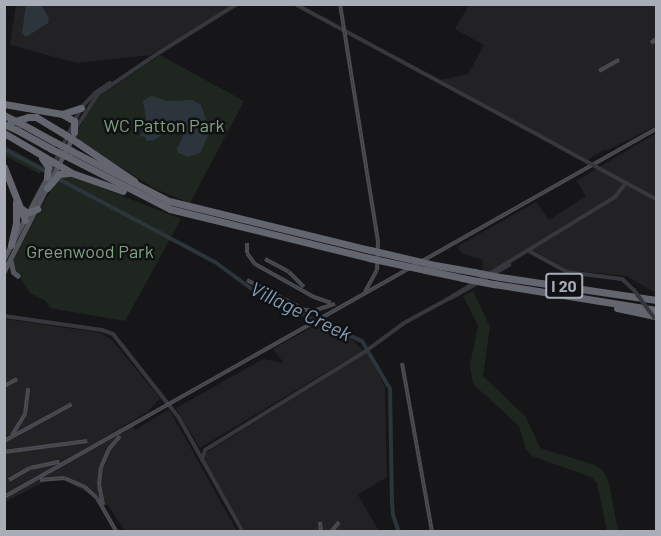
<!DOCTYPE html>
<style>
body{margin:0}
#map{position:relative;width:661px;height:536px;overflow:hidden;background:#161618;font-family:Barlow,sans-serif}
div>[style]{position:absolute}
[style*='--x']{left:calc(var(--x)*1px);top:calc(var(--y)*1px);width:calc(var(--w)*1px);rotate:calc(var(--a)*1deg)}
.built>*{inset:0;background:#222225}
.green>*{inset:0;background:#1e261f}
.water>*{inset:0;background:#2c353c}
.river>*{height:4px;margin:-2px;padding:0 2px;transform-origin:2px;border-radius:2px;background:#2c353c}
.minor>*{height:4px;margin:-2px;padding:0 2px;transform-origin:2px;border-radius:2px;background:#37383d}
.major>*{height:5px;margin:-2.5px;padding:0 2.5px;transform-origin:2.5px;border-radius:2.5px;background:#53555c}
.highway>*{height:7px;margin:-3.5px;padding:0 3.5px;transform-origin:3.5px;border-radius:3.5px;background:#63666e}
.rail>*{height:4px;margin-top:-2px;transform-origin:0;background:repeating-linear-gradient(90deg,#111113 0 4.5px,#4a4c52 0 9px);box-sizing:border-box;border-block:2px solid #4a4c52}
.minor-bridge>*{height:4px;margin:-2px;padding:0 2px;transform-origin:2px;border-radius:2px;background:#37383d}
.highway-bridge>*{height:7px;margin:-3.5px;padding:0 3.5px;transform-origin:3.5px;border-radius:3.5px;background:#63666e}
span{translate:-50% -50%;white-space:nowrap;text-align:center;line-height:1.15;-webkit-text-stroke:5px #111113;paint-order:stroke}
.shield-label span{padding:2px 4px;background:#111113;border:2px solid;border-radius:4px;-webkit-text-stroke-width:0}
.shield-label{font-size:16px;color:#a8adb8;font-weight:700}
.park-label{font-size:18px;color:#7fa381}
.water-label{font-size:20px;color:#7f9bb3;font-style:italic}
.frame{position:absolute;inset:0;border:6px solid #a8adb8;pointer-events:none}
</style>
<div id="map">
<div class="built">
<i style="clip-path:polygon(16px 5px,234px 5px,150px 55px,77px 63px,10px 45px)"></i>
<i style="clip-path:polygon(469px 5px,656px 5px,656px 126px,608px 150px,603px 150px,588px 160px,440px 80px,468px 74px,484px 45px,455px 29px)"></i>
<i style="clip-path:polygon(656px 133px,656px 293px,626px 276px,567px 270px,529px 248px,488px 272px,482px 271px,483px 260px,461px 253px,458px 246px,536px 202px,549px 220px,586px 196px,576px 181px)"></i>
<i style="clip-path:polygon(5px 319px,101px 333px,112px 340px,160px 398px,148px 412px,110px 433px,131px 423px,135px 430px,169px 409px,237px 531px,125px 531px,107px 504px,105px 507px,109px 515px,106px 516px,93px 496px,66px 481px,48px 480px,5px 502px)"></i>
<i style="clip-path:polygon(320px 323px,352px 340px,363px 350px,200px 448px,176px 408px,263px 359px,284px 363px,273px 349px)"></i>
<i style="clip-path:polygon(367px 352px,385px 387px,387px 477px,358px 495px,379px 531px,245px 531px,205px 461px,206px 453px)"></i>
</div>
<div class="green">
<i style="clip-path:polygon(160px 55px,244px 101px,190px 203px,155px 189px,74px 137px,97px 98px)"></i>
<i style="clip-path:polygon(4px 145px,44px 167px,40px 174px,5px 156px)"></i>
<i style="clip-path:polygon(69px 175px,181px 219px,125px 321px,50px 308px,46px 301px,30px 293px,11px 264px,55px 182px,61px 176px)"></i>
<i style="clip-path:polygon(473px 291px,490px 327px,483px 376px,526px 417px,540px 448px,595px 465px,604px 472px,609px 483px,618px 531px,607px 531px,597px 483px,591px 477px,532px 456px,526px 449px,519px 426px,473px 384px,470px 365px,478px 325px,463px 296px)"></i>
</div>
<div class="water">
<i style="clip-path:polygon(26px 5px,41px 5px,49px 18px,48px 23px,26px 37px,22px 33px)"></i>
<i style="clip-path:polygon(151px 96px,168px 101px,192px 100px,201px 105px,210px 132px,200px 153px,188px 157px,178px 153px,177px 149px,183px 136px,180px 127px,172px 123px,164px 125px,160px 136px,154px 140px,147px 141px,144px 136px,139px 137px,147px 124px,143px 101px)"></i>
</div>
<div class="river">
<i style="--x:4;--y:149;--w:51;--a:28.1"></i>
<i style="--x:55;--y:177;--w:181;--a:28"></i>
<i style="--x:215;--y:262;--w:56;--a:36.3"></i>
<i style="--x:260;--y:295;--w:112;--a:24.3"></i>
<i style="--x:362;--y:341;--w:56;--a:59.7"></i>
<i style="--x:390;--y:389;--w:113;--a:89"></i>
<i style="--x:392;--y:502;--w:13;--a:86"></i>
<i style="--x:393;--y:515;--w:18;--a:71"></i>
</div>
<div class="minor">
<i style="--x:295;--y:4;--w:278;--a:28.3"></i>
<i style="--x:76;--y:128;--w:40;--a:-57.1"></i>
<i style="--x:98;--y:94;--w:75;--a:-34.1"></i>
<i style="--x:160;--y:52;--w:91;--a:-31.9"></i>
<i style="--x:50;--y:172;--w:71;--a:-64.2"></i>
<i style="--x:81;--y:108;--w:21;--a:-47"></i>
<i style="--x:95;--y:93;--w:18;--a:-34"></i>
<i style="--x:529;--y:251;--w:43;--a:28.9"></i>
<i style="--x:567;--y:272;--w:55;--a:7.3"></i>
<i style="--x:622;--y:279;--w:16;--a:43"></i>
<i style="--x:451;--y:298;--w:67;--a:-29.6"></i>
<i style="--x:4;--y:316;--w:99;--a:8.1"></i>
<i style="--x:102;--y:330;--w:12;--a:20"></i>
<i style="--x:113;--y:334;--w:107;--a:51.8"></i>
<i style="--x:179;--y:418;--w:131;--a:60.7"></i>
<i style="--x:202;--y:460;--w:10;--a:-73"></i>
<i style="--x:205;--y:450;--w:189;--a:-31.6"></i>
<i style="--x:366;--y:351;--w:47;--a:-36.4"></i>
<i style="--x:404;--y:323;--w:50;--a:-28.6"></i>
<i style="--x:448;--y:299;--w:196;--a:-31.4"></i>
<i style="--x:615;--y:197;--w:18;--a:-52"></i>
<i style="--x:626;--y:183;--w:34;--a:28"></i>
</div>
<div class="major">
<i style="--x:4;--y:258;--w:92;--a:-62"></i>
<i style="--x:11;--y:262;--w:10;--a:79"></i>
<i style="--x:13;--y:272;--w:6;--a:39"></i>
<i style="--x:4;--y:271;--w:152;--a:-62.9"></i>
</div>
<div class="highway">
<i style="--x:4;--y:104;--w:59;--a:9.8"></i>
<i style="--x:62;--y:114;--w:20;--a:-18"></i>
<i style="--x:62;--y:114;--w:14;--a:30"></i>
<i style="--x:74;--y:121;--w:11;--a:90"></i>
<i style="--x:11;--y:122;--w:18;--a:-16"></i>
<i style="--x:28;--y:117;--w:8;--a:0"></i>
<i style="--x:36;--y:117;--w:29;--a:31"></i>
<i style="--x:22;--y:124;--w:38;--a:29"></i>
<i style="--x:17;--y:130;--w:39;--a:29"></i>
<i style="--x:4;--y:133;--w:79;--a:30.5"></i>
<i style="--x:72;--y:173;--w:54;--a:19.4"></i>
<i style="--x:78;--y:143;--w:68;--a:34.2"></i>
<i style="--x:72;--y:151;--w:109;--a:27.3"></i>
<i style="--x:169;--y:201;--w:207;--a:13.7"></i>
<i style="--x:42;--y:158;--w:11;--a:56"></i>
<i style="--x:48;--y:167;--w:10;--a:96"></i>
<i style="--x:70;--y:158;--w:112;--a:27"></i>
<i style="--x:170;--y:209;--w:205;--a:13.8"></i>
<i style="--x:4;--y:167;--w:57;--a:68.4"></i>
<i style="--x:47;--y:188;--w:18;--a:-49"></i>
<i style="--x:59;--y:174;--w:10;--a:-6"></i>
<i style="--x:22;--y:209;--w:6;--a:39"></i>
<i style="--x:27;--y:213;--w:11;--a:-22"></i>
<i style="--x:11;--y:245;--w:23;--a:-77"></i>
<i style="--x:16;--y:223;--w:21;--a:-90"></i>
<i style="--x:435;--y:265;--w:40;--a:10"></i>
<i style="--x:425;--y:270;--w:38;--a:12"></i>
<i style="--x:500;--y:277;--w:158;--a:8.4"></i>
<i style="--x:494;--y:284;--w:164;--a:9.1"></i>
<i style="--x:617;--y:308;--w:40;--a:12"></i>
</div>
<div class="rail">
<i style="--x:340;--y:4;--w:240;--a:80.9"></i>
<i style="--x:378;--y:241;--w:29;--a:92"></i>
<i style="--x:377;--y:270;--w:25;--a:119"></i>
<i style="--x:656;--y:39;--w:6;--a:141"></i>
<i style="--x:651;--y:43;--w:6;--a:-31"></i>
<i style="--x:599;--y:71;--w:23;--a:-29"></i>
<i style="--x:247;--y:243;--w:10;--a:90"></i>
<i style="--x:247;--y:253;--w:14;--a:54"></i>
<i style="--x:255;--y:264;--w:68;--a:29.2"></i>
<i style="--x:314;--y:297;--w:18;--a:19"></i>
<i style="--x:265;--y:259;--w:27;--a:28"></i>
<i style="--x:289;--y:272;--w:21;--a:45"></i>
<i style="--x:247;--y:280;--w:65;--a:27.3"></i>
<i style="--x:305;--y:310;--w:11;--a:0"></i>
<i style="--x:316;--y:310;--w:20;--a:-18"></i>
<i style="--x:402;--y:363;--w:172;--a:79.9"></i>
<i style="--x:4;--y:386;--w:15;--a:-28"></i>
<i style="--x:12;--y:435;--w:25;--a:-58"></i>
<i style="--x:25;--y:414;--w:26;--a:-83"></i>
<i style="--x:4;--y:441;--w:77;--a:-28.6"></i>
<i style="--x:4;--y:452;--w:84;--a:-7.5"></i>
<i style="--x:9;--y:480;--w:24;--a:-30"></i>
<i style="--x:30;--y:468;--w:30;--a:-12"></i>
<i style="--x:40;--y:480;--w:24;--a:-5"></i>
<i style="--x:64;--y:478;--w:23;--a:23"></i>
<i style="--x:85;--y:487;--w:16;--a:43"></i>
<i style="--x:97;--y:498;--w:39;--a:60"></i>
<i style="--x:4;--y:497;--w:749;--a:-29.44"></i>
<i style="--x:103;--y:505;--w:20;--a:-101"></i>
<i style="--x:99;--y:485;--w:18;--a:-84"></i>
<i style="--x:101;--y:467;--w:20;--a:-66"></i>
<i style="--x:109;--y:449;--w:17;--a:-50"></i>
<i style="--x:320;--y:522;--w:10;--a:84"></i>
<i style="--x:331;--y:532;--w:13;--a:-51"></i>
</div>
<div class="minor-bridge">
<i style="--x:540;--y:136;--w:98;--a:28.7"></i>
<i style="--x:634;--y:290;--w:34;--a:54"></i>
</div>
<div class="highway-bridge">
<i style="--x:4;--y:115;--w:20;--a:27"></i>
<i style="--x:4;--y:124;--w:14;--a:25"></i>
<i style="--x:61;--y:132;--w:20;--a:33"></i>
<i style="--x:55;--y:142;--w:19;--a:28"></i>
<i style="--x:51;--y:149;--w:21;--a:25"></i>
<i style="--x:370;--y:250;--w:67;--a:13"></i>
<i style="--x:369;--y:258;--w:57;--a:12.1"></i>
<i style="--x:474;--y:272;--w:26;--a:11"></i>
<i style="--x:462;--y:278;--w:33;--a:11"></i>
</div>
<div class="shield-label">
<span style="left:564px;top:286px">I 20</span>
</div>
<div class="park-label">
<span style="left:164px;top:125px">WC Patton Park</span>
<span style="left:90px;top:251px">Greenwood Park</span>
</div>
<div class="water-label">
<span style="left:301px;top:311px;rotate:26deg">Village Creek</span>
</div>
<div class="frame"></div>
</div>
